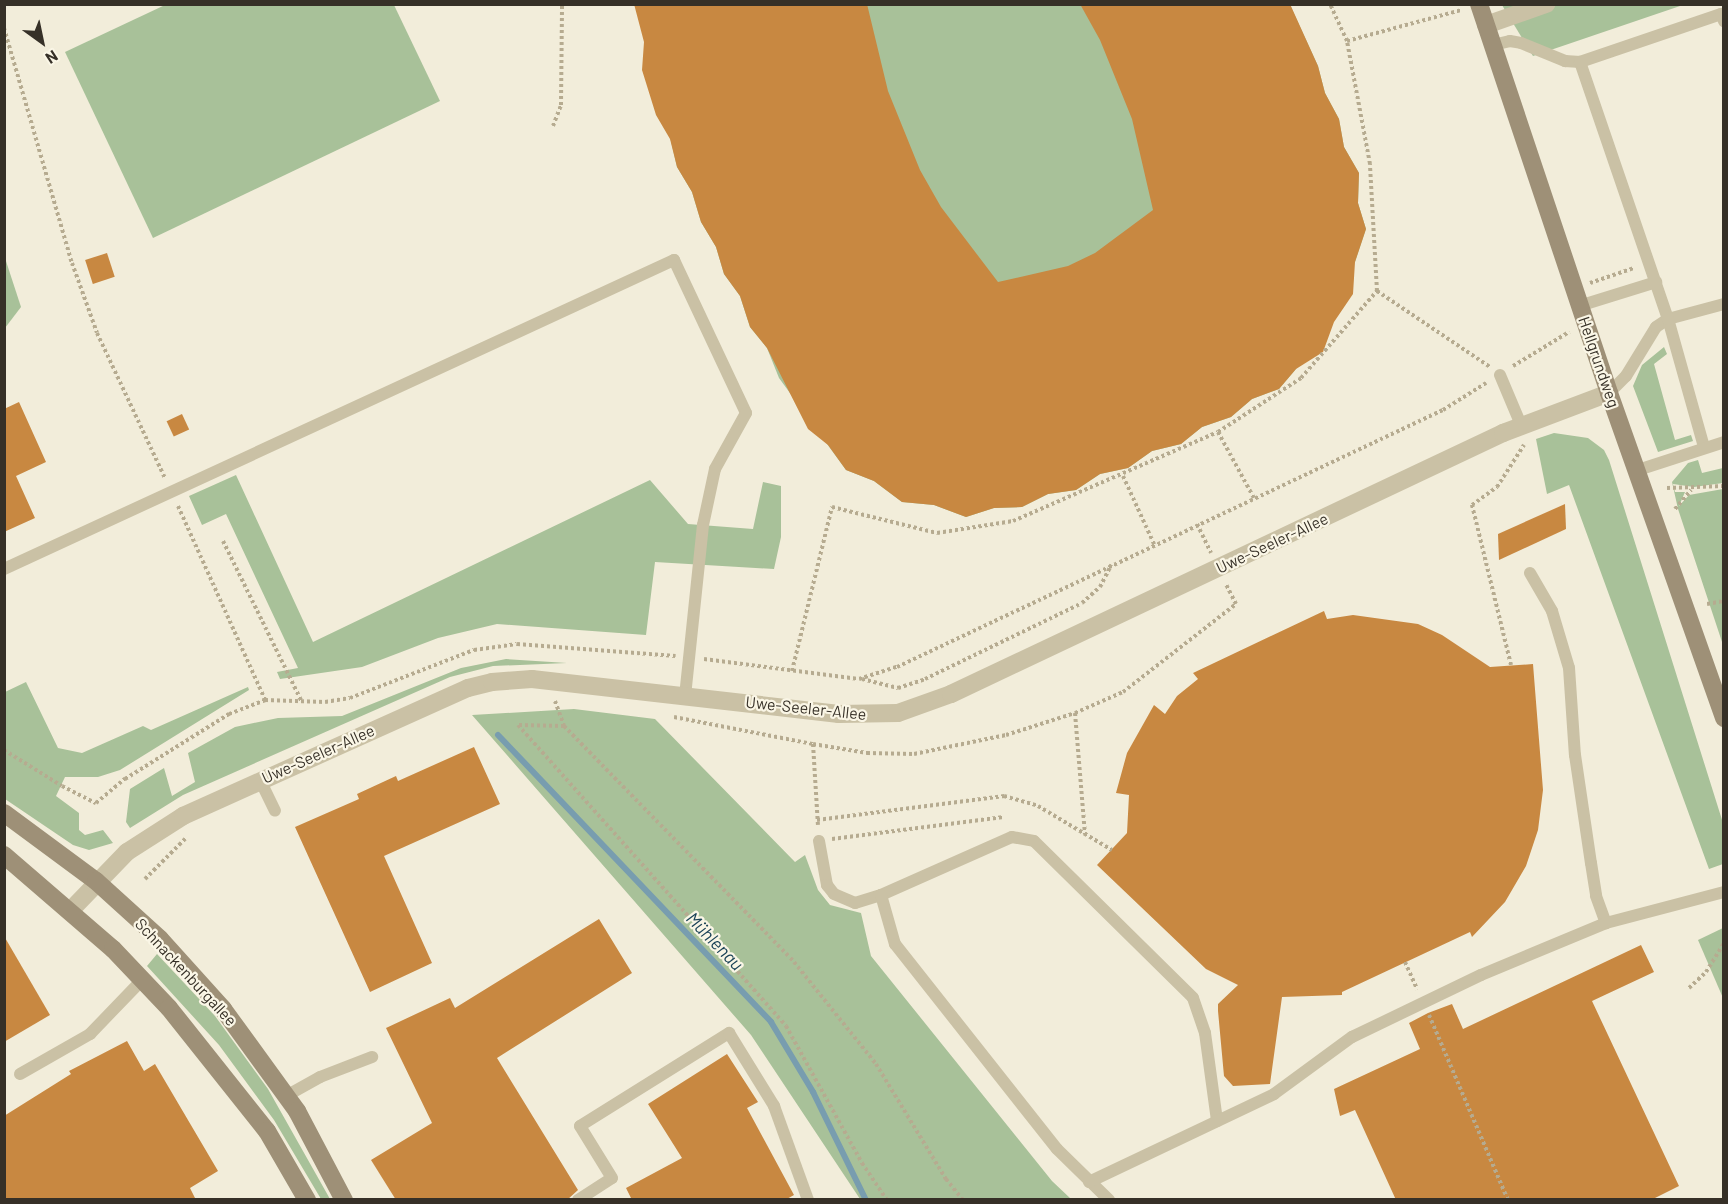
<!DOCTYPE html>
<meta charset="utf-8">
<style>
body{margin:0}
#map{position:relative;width:1728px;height:1204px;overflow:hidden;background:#f2edda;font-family:Barlow,sans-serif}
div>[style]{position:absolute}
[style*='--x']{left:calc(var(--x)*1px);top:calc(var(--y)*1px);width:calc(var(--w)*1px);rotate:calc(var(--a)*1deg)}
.green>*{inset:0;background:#a8c199}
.stream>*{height:6px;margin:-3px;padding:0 3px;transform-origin:3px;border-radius:3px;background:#789daf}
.building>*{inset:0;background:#c88841;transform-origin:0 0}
.path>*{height:4px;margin-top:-2px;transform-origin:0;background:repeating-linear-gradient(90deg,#b6ab90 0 3px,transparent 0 6px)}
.lane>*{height:12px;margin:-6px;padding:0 6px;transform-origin:6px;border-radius:6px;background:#cac1a5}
.street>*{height:18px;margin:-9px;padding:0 9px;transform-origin:9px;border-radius:9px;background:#cac1a5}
.secondary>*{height:18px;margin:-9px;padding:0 9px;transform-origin:9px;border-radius:9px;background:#9e9077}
span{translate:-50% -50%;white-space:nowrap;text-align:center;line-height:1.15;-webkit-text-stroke:4.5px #faf6e6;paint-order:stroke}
.street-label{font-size:16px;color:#363027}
.water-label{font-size:18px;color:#1b4358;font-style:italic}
.frame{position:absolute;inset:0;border:6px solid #363027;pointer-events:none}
.north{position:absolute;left:12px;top:12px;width:60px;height:60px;-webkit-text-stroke:4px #faf6e6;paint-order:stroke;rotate:147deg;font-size:16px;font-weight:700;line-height:24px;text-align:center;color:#363027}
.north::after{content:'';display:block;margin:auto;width:21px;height:27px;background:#363027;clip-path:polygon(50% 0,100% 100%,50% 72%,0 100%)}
</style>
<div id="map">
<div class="green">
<i style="clip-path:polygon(639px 4px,1290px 5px,1318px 66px,1325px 93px,1339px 119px,1344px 147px,1359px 173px,1358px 203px,1366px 229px,1355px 262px,1296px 369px,1279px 389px,1252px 399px,1231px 417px,1202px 427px,1181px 444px,1152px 451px,1128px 468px,1100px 474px,1076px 490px,1048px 494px,1022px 507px,994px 508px,966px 517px,934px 505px,902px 502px,874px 481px,846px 470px,779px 378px,767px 348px,750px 327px,740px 296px,724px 274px,716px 247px,701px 222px,692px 192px,677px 167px)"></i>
<i style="clip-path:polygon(165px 5px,394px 5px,440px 101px,153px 238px,65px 52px)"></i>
<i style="clip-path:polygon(1502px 5px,1683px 5px,1533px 56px)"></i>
<i style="clip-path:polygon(4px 255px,21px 307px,5px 328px,4px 328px)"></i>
<i style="clip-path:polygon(1664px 347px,1667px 354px,1654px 364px,1675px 440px,1691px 435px,1693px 441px,1658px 452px,1633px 386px,1642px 365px)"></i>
<i style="clip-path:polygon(1554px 433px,1588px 438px,1604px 450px,1609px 460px,1723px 823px,1723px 864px,1709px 869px,1569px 485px,1547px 494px,1536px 439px)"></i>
<i style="clip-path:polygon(1698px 460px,1702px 473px,1723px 468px,1723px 483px,1694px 487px,1673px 484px,1675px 492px,1685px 492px,1679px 506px,1689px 495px,1723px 489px,1723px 645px,1678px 509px,1672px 482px,1688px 463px)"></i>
<i style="clip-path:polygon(236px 475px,313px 642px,650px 480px,688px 524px,753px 529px,763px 482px,781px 486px,781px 537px,774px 569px,655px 562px,646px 635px,497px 624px,438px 638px,362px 667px,280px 679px,277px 672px,298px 668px,226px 514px,202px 525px,189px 496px)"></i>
<i style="clip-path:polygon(506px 659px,567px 663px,493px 666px,450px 677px,183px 795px,130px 828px,126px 822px,130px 789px,164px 768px,172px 796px,195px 782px,188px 753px,235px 727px,278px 718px,342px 716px,461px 668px)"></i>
<i style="clip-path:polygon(26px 682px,58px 748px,82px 753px,143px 726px,151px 730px,248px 687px,249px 690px,120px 770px,98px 777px,65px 777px,56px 796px,79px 813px,79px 830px,85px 835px,103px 830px,113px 843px,89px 850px,73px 845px,5px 799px,5px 692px)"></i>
<i style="clip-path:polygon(574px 709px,655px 719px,795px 862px,805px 855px,818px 890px,830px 905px,861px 913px,871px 956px,1052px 1181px,1071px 1199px,860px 1199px,751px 1035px,472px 715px)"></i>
<i style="clip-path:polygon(1723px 928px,1723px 998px,1698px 940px)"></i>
<i style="clip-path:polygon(157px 954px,215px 1016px,268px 1089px,330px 1199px,321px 1199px,274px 1120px,219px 1045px,147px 966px)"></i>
</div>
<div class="stream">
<i style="--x:498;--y:735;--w:396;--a:46.4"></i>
<i style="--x:771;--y:1022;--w:82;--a:59"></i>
<i style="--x:813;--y:1092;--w:120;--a:63.9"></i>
</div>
<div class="building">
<i style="clip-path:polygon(634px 4px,867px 4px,888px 91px,920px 170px,941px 207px,998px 282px,1068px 266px,1095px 253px,1153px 210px,1132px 119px,1100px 40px,1080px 4px,1290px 4px,1318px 66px,1325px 93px,1339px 119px,1344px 147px,1359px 173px,1358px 203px,1366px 229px,1355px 262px,1353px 294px,1334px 322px,1323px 352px,1296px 369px,1279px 389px,1252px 399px,1231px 417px,1202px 427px,1181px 444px,1152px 451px,1128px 468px,1100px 474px,1076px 490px,1048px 494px,1022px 507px,994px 508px,966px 517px,934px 505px,902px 502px,874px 481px,846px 470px,828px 445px,808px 429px,767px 348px,750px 327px,740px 296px,724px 274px,716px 247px,701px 222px,692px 192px,677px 167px,670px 139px,656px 115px,642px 70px,644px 42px)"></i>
<i style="left:107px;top:253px;width:25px;height:23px;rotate:72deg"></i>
<i style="clip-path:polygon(19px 402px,46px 462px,16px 476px,35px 518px,4px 532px,4px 409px)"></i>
<i style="left:182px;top:414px;width:17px;height:17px;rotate:65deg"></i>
<i style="clip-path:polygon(1565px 504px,1566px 529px,1499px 560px,1498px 534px)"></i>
<i style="clip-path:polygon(1324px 611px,1327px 619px,1353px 615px,1418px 624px,1442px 635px,1490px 667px,1533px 664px,1543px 790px,1538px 830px,1526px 866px,1505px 902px,1472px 937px,1470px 932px,1342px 992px,1342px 995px,1282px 997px,1270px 1084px,1233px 1086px,1224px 1076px,1218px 1011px,1218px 1004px,1238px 985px,1206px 969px,1097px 865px,1127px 833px,1129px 795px,1116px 793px,1127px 753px,1154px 705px,1165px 714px,1177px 696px,1198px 679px,1193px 673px)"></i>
<i style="clip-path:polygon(474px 747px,500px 804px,384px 856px,432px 963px,370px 992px,295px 827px,359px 799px,357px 794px,396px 776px,398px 781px)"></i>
<i style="clip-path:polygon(599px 919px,632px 973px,497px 1058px,578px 1190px,567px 1200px,396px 1200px,371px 1160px,432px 1123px,386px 1028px,450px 998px,455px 1008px)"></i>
<i style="clip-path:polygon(4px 936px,50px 1015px,4px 1042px)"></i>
<i style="clip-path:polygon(1641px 945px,1654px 972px,1592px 1001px,1679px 1186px,1651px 1200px,1396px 1200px,1355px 1110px,1340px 1116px,1334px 1089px,1420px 1049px,1409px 1023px,1428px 1013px,1452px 1004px,1463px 1029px)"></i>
<i style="clip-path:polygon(127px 1041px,144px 1071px,155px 1064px,218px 1171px,190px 1188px,196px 1200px,4px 1200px,4px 1116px,71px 1074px,69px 1071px)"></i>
<i style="clip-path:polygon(727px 1054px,758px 1102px,747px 1108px,794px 1195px,785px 1200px,632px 1200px,626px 1188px,682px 1158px,648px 1104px)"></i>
</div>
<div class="path">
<i style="--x:4;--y:28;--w:245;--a:73.9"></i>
<i style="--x:72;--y:263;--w:74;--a:70.3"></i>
<i style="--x:97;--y:333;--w:160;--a:64.9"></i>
<i style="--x:1347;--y:41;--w:118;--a:-15.2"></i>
<i style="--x:553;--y:126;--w:22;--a:-69"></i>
<i style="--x:561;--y:105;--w:101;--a:-89.4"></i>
<i style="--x:1590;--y:283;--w:46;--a:-18.8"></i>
<i style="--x:1377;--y:291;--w:136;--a:33.9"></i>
<i style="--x:1513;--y:366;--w:66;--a:-31.3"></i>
<i style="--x:1218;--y:432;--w:75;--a:61.4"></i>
<i style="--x:1123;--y:476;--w:75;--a:65.5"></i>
<i style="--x:1667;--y:488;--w:57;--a:-2"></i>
<i style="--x:178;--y:506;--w:213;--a:65.8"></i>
<i style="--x:1675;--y:509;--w:25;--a:-50"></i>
<i style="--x:1197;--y:524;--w:32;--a:64"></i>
<i style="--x:223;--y:541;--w:179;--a:63.9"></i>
<i style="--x:1707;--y:604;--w:17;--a:-10"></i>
<i style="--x:704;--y:659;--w:156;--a:7.4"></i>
<i style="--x:859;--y:679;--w:40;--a:-18"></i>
<i style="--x:897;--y:667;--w:603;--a:-25.21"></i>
<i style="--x:1443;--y:410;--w:51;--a:-32.1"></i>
<i style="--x:1511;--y:665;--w:165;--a:-103.7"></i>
<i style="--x:1472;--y:505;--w:31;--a:-36"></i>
<i style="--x:1497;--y:487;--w:50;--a:-57.3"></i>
<i style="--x:792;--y:671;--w:169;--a:-76.3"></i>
<i style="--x:832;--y:507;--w:108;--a:13.9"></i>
<i style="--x:937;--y:533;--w:77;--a:-9"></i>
<i style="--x:1013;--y:521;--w:223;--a:-23.5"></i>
<i style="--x:1218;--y:432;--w:99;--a:-33"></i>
<i style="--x:1301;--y:378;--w:116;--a:-48.9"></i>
<i style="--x:1377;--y:291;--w:127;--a:-93.2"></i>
<i style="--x:1370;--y:164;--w:125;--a:-100.6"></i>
<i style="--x:1347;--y:41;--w:41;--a:-114.7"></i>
<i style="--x:862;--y:679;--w:37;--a:14"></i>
<i style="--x:898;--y:688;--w:28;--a:-18"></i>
<i style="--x:925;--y:679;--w:174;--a:-25.8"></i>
<i style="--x:1082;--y:603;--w:24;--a:-42"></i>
<i style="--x:1100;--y:587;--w:25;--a:-63"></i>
<i style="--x:555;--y:701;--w:27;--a:70"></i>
<i style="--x:564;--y:726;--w:330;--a:45.7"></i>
<i style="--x:794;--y:962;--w:131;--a:51.2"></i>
<i style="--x:876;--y:1064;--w:135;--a:58.7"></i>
<i style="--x:946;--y:1179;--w:27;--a:51"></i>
<i style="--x:1075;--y:713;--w:122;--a:85.3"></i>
<i style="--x:674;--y:717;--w:142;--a:11"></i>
<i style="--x:813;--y:744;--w:81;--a:86.5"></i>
<i style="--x:518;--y:725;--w:403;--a:48.3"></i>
<i style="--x:786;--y:1026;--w:157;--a:61"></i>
<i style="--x:862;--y:1163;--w:45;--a:56"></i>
<i style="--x:519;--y:725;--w:45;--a:1.3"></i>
<i style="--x:813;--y:744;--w:55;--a:9.5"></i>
<i style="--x:867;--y:753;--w:47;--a:1.2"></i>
<i style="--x:914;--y:754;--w:94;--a:-11.7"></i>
<i style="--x:1006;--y:735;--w:72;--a:-17.7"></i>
<i style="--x:1075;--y:713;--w:52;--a:-23.6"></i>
<i style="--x:1123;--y:692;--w:143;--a:-37.9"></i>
<i style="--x:1236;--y:604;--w:22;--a:-117"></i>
<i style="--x:4;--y:750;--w:68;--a:31.8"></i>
<i style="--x:62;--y:786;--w:38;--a:27"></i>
<i style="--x:96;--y:803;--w:38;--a:-40"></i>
<i style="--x:125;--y:779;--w:123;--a:-32"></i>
<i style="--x:229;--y:714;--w:39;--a:-21"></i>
<i style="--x:265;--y:700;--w:60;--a:1.9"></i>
<i style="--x:325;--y:702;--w:25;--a:-9"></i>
<i style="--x:350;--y:698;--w:133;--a:-21.2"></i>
<i style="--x:474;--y:650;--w:43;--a:-7.9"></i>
<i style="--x:517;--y:644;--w:159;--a:4.3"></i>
<i style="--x:817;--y:820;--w:189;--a:-7.3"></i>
<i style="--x:1004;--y:796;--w:35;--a:16"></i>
<i style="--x:1038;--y:806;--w:86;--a:30.7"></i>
<i style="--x:832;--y:839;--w:173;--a:-7.3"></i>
<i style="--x:145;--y:879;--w:57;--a:-45"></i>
<i style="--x:1405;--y:962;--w:30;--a:66"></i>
<i style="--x:1689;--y:988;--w:23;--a:-43"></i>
<i style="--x:1706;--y:972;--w:34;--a:-58"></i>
<i style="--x:1429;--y:1015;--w:201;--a:66.9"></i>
</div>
<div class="lane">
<i style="--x:1493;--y:45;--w:17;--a:-13"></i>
<i style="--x:1510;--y:41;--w:11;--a:10"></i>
<i style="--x:1521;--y:43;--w:48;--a:22.2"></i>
<i style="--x:1565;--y:61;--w:15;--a:4"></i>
<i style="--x:1579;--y:306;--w:81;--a:-17.3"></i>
<i style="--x:1500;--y:375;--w:54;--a:67.2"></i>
<i style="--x:1609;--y:393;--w:24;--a:-45"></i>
<i style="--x:1626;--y:376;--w:57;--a:-58.5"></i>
<i style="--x:1656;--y:327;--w:14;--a:-34"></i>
<i style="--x:1668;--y:319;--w:58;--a:-15"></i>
<i style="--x:1704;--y:447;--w:133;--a:-105.7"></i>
<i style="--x:1668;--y:319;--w:272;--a:-108.9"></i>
<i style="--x:1580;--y:62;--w:149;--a:-18.8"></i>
<i style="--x:1721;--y:14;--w:8;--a:67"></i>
<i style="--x:1638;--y:470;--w:90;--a:-18"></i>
<i style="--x:4;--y:569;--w:738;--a:-24.76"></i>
<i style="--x:674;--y:260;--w:169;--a:64.8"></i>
<i style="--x:746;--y:413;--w:64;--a:119"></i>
<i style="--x:715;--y:469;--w:57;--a:102.1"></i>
<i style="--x:703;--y:525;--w:172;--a:96"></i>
<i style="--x:1530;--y:573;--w:44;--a:59.9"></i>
<i style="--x:1552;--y:611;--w:59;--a:73.4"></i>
<i style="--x:1569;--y:668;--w:87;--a:86.1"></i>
<i style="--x:1575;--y:755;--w:109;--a:81.6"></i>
<i style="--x:1591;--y:863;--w:33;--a:81"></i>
<i style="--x:1596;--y:896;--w:29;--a:70"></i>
<i style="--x:260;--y:780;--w:34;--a:64"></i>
<i style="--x:819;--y:841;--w:45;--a:79.7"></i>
<i style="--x:827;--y:885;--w:11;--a:52"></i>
<i style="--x:834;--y:894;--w:23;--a:23"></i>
<i style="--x:855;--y:903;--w:27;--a:-17"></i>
<i style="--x:881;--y:895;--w:143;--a:-23.9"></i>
<i style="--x:1012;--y:837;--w:22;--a:10"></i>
<i style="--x:1034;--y:841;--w:223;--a:44.6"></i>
<i style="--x:1193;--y:998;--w:37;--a:71"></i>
<i style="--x:1205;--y:1033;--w:89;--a:82.2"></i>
<i style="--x:881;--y:895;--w:51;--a:74.1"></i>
<i style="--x:895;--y:944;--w:261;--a:51.7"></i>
<i style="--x:1057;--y:1149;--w:73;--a:44.4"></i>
<i style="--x:20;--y:1074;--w:81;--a:-29.7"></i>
<i style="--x:90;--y:1034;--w:76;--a:-46.1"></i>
<i style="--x:286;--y:1096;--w:39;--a:-29"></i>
<i style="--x:320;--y:1077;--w:56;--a:-21"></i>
<i style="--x:1089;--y:1182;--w:205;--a:-25.4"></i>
<i style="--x:1274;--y:1094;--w:97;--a:-36.2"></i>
<i style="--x:1352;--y:1037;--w:143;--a:-25.7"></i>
<i style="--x:1481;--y:975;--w:135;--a:-22.6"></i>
<i style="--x:1606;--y:923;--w:122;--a:-14.7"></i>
<i style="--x:578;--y:1200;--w:40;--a:-32.9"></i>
<i style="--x:612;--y:1178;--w:61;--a:-121.6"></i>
<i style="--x:580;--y:1126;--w:176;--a:-32"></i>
<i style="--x:729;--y:1033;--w:86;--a:58.3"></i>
<i style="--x:774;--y:1106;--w:100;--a:70.1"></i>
</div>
<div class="street">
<i style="--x:1486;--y:25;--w:64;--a:-19.3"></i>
<i style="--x:70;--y:911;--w:82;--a:-46"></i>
<i style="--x:127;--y:852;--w:67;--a:-32.7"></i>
<i style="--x:183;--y:816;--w:312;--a:-24.2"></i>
<i style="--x:468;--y:688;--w:25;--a:-14"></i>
<i style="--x:492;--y:682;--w:40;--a:-4.3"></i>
<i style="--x:532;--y:679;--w:309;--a:6.5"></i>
<i style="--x:839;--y:714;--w:59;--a:-1"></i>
<i style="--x:898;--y:713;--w:56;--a:-19.7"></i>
<i style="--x:951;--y:694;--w:611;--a:-25.31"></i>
<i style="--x:1503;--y:433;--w:113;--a:-20.7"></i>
</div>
<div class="secondary">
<i style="--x:1479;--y:4;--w:410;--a:71.5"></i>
<i style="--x:1609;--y:393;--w:345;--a:70.5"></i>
<i style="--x:4;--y:813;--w:114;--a:36.5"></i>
<i style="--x:96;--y:881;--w:86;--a:42.2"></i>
<i style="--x:160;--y:939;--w:94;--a:48"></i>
<i style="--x:223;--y:1009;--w:126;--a:54"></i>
<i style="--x:297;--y:1111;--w:101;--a:62.2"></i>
<i style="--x:4;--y:855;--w:144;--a:40.8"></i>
<i style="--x:113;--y:949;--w:81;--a:46.5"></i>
<i style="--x:169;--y:1008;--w:157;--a:51.5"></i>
<i style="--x:267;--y:1131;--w:80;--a:59.9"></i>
</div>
<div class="street-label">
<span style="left:1599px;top:362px;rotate:71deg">Hellgrundweg</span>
<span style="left:1272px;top:543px;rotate:-25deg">Uwe-Seeler-Allee</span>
<span style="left:806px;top:708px;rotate:6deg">Uwe-Seeler-Allee</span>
<span style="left:318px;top:754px;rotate:-24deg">Uwe-Seeler-Allee</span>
<span style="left:186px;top:972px;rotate:47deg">Schnackenburgallee</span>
</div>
<div class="water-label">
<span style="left:715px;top:941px;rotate:46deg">Mühlenau</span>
</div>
<div class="frame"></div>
<div class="north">N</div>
</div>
